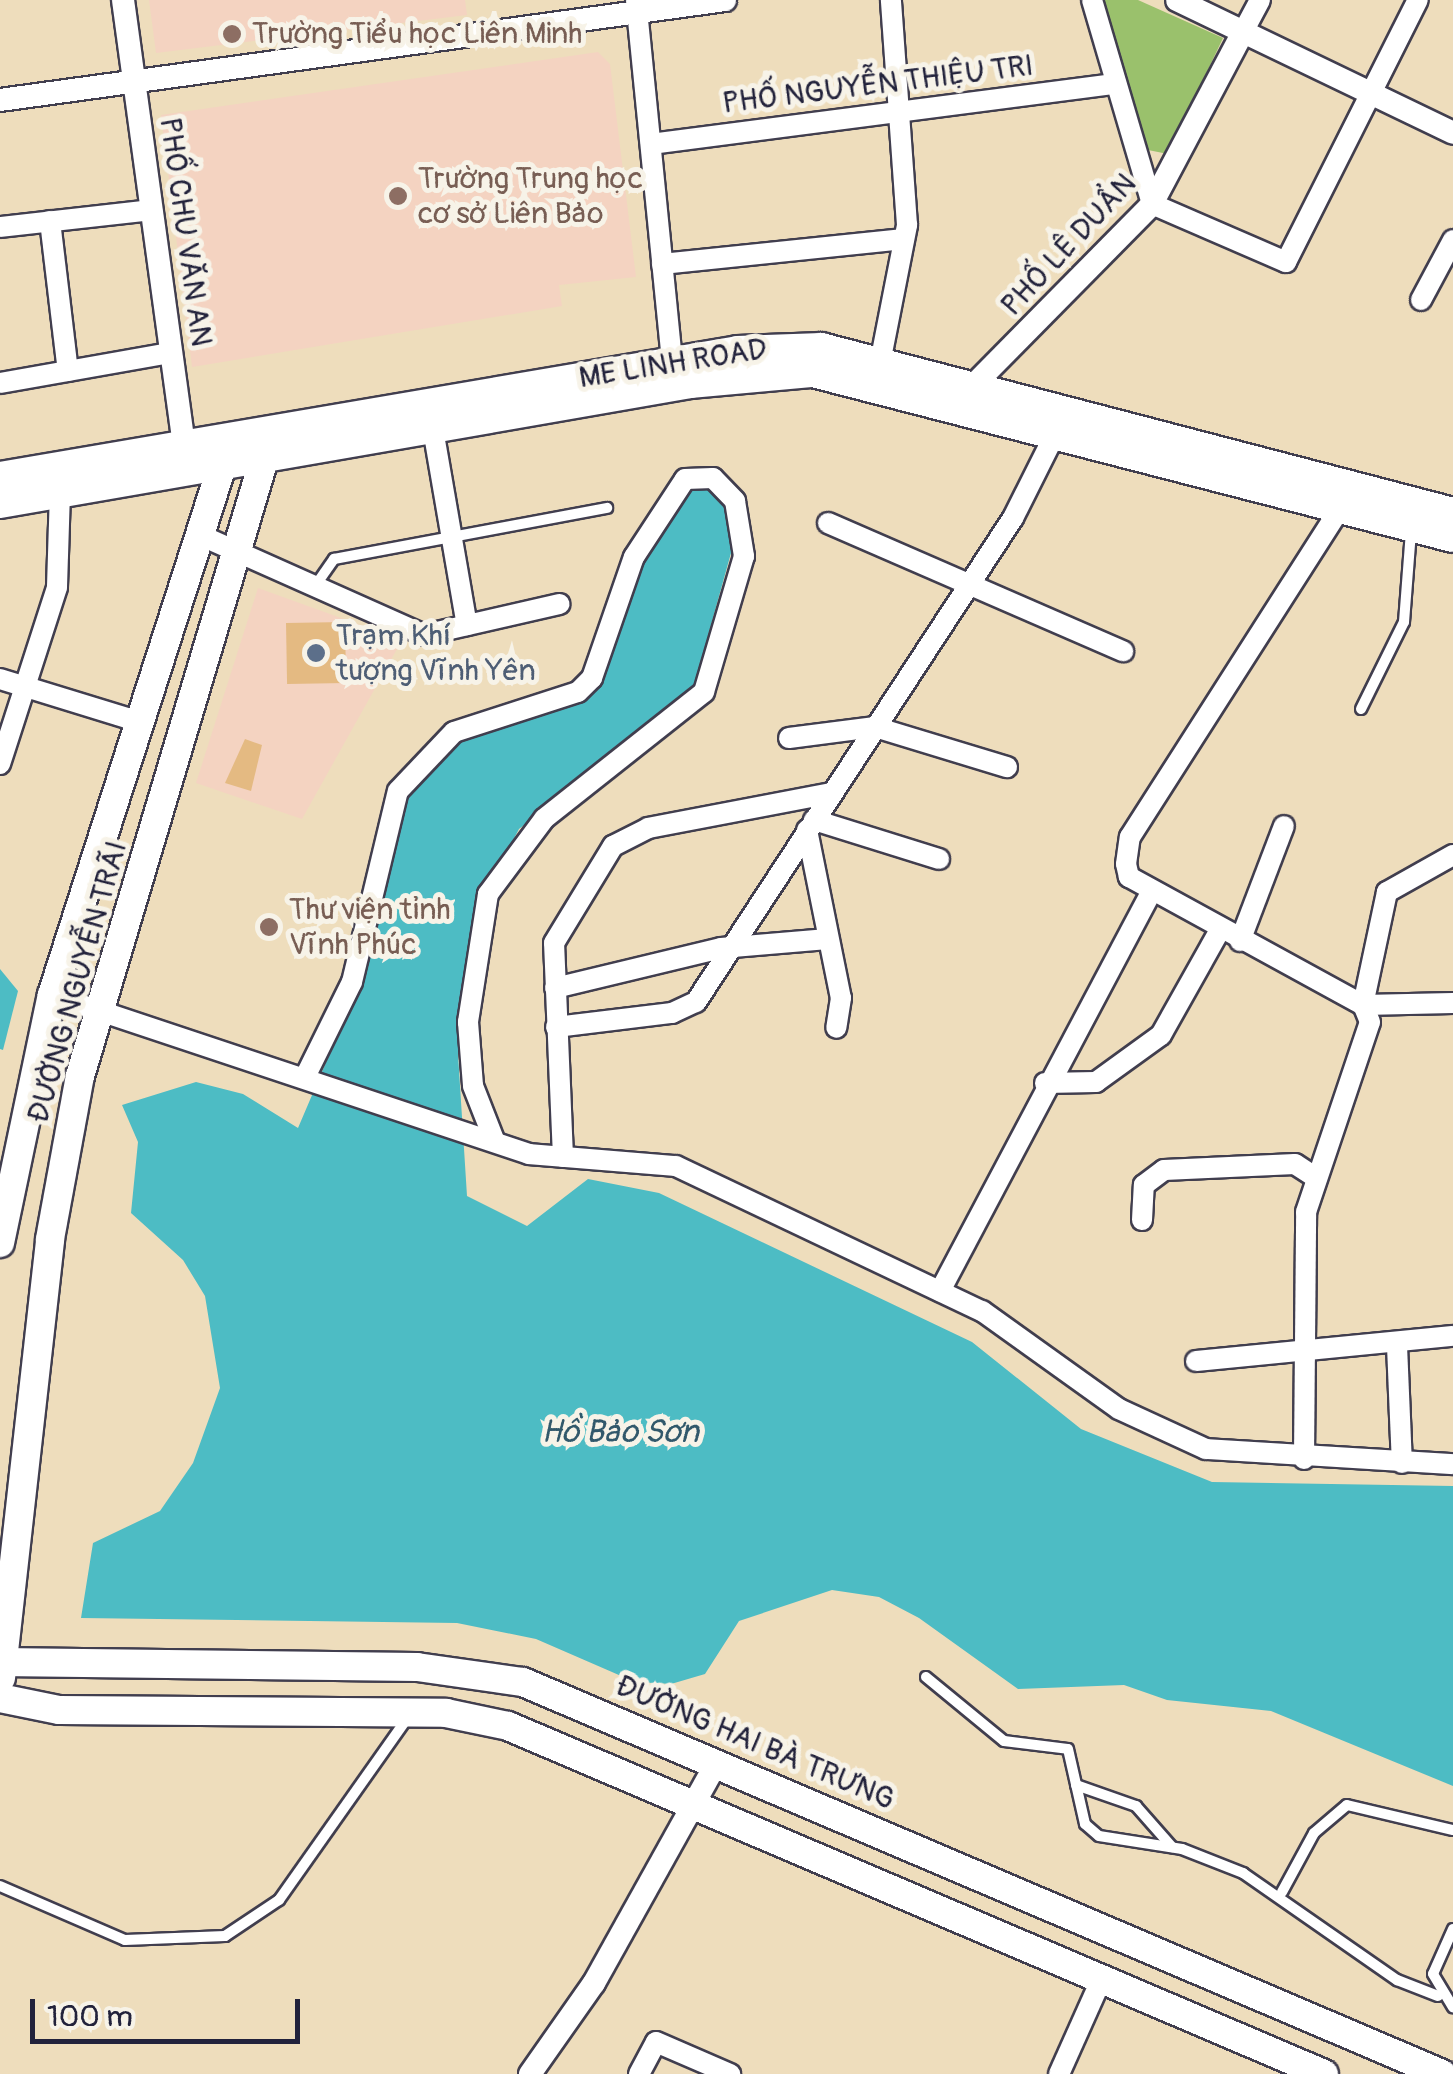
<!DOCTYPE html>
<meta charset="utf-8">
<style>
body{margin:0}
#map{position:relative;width:1453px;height:2074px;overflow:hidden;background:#eeddbc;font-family:Pangolin,sans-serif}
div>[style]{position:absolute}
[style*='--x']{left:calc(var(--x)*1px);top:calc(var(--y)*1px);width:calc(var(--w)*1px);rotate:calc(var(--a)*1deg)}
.built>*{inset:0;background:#f4d3c1}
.green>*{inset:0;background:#9ac16c}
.water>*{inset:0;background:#4dbcc4}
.building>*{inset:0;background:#e4ba82;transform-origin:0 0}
.roads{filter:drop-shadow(2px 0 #413e4e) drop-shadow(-2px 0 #413e4e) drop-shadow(0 2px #413e4e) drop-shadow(0 -2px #413e4e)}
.service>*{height:10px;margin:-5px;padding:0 5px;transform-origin:5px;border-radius:5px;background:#fff}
.minor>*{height:20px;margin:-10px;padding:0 10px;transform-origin:10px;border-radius:10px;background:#fff}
.tertiary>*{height:22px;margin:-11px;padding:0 11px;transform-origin:11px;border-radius:11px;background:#fff}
.secondary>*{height:28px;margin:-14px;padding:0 14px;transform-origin:14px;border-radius:14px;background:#fff}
.primary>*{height:30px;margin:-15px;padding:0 15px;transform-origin:15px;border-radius:15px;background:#fff}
.dots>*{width:28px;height:28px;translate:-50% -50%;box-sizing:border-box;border:5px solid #f7f3e8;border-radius:50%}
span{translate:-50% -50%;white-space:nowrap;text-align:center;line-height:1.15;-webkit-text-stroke:10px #f7f3e8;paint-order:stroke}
.education-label{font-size:30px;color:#785e54}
.left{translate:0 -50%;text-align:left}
.street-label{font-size:30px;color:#22223b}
.service-label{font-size:30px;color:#4e5e75}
.water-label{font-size:32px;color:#31586b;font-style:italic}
.scale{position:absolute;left:30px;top:1999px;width:270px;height:45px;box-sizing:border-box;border:5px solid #22223b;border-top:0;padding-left:12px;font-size:30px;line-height:35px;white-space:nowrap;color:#22223b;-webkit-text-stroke:8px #f7f3e8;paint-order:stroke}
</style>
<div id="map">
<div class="built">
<i style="clip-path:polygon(149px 0,465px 0,467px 15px,156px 53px)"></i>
<i style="clip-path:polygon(598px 52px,610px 64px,636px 277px,559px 285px,562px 306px,192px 367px,161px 115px)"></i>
<i style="clip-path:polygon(258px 588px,402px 640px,302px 819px,196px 783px)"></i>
</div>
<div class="green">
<i style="clip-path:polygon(1104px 0,1138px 0,1223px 38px,1168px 154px,1143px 149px)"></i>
</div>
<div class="water">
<i style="clip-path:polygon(706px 483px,727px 500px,736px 535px,691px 697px,519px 829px,478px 906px,458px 1054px,467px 1196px,527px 1226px,588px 1179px,659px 1193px,972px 1342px,1081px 1429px,1212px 1482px,1453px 1486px,1453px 1786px,1271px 1711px,1167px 1700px,1124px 1685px,1018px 1689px,919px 1618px,879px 1597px,832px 1590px,739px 1621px,705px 1674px,671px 1684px,635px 1682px,536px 1639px,457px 1623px,81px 1618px,93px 1543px,160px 1511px,193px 1463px,220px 1388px,205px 1296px,183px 1260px,131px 1213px,138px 1142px,122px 1105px,196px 1082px,243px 1094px,298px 1128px,356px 992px,398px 808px,415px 781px,462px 740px,563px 709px,593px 689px,639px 560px,687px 488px)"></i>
<i style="clip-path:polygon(0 969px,18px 991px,3px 1050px,0 1049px)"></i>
</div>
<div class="building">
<i style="left:345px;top:622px;width:61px;height:59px;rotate:89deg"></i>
<i style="clip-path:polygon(245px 739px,262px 745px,251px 791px,225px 783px)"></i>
</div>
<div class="roads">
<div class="service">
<i style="--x:313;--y:589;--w:37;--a:-55"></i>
<i style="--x:334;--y:559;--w:278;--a:-10.6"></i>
<i style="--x:1361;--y:709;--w:97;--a:-63.7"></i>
<i style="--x:1404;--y:622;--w:90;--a:-85.6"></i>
<i style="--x:926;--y:1677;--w:101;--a:39.4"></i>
<i style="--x:1004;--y:1741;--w:64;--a:7.1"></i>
<i style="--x:1068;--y:1749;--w:77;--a:77.2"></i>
<i style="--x:1085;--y:1824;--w:18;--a:41"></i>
<i style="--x:1099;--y:1836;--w:84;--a:8.9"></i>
<i style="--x:1182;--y:1849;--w:66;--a:21.5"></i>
<i style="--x:1243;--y:1873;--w:188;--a:34.8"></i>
<i style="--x:1397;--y:1980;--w:44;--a:21.3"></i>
<i style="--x:1076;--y:1785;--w:64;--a:19.3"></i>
<i style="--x:1136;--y:1806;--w:55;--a:48.7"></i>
<i style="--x:0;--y:1886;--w:136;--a:23.4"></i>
<i style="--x:125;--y:1940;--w:100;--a:-2.3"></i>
<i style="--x:225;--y:1936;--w:65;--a:-33.7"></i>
<i style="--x:279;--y:1900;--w:225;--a:-54.8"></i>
<i style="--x:1282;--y:1892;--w:67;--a:-61.5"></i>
<i style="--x:1314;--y:1833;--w:43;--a:-40.3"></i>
<i style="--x:1347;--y:1805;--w:109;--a:13.3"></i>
<i style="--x:1453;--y:1929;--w:49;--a:114"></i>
<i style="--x:1433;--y:1974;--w:39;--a:59"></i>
</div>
<div class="minor">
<i style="--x:636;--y:0;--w:364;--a:84.3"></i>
<i style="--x:1092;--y:0;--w:213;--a:73.6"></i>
<i style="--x:1152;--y:204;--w:146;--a:23.4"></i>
<i style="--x:1286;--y:262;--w:293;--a:-63.3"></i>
<i style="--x:1243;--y:32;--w:36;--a:-62"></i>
<i style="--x:651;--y:144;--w:467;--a:-7.4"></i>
<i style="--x:50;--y:221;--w:151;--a:83.2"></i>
<i style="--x:0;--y:227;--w:152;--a:-6.4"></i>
<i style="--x:662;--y:264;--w:243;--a:-5.9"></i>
<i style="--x:1421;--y:300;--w:68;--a:-61.9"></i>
<i style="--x:881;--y:358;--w:136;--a:-78.9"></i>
<i style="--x:907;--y:225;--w:226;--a:-94.1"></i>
<i style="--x:0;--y:383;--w:173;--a:-10"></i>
<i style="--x:433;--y:429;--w:199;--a:80.2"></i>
<i style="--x:828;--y:523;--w:322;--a:23.5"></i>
<i style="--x:202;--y:536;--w:243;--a:24"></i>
<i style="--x:424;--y:635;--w:139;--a:-12.9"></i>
<i style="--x:0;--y:679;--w:146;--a:17.1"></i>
<i style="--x:789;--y:738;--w:87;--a:-7.3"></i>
<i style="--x:875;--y:727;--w:138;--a:16.9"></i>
<i style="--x:0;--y:764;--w:186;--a:-72.1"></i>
<i style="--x:57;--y:587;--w:94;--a:-88.2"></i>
<i style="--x:814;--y:820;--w:131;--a:17.3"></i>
<i style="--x:807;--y:830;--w:171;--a:78.6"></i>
<i style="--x:841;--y:998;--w:30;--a:99"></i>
<i style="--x:1453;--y:855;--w:76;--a:150.7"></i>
<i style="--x:1387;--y:892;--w:116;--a:102"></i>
<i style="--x:1363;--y:1005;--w:90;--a:-1.3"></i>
<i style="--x:1240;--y:941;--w:123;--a:-69.1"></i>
<i style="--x:555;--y:988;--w:171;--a:-13.5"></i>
<i style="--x:721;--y:948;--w:107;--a:-4.8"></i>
<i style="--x:52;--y:995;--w:503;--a:18.43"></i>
<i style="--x:529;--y:1154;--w:147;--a:4.7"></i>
<i style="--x:676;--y:1166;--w:339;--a:25.4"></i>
<i style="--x:982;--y:1311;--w:168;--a:35.6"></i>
<i style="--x:1119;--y:1409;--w:96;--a:24.7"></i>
<i style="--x:1206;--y:1449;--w:247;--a:3.5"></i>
<i style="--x:556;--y:1027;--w:117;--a:-6.9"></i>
<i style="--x:672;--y:1013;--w:26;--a:-25"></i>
<i style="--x:696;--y:1002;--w:579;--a:-56.78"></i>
<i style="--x:1013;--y:518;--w:94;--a:-63.4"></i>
<i style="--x:305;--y:1077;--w:106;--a:-63.7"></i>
<i style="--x:352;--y:982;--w:196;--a:-76.5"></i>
<i style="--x:398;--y:791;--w:81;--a:-46.5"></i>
<i style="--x:454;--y:732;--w:130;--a:-17.9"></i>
<i style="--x:578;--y:692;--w:20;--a:-45"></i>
<i style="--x:592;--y:678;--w:128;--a:-70.9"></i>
<i style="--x:634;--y:557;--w:93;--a:-56.8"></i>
<i style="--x:685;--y:479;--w:28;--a:-2"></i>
<i style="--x:713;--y:478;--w:32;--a:46"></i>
<i style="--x:735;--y:501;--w:56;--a:80.7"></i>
<i style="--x:744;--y:556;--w:142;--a:106.4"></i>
<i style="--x:704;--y:692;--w:204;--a:141.6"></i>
<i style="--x:544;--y:819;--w:94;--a:126.7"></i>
<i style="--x:488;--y:894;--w:130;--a:98.9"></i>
<i style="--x:468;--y:1022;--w:64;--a:85.5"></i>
<i style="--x:473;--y:1086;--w:60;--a:68.6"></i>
<i style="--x:1045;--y:1083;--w:51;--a:-1.1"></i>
<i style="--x:1096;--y:1082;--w:80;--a:-35.9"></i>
<i style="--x:1161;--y:1035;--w:120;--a:-60.7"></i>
<i style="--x:563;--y:1157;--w:214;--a:-92.4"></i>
<i style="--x:554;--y:943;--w:114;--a:-58.7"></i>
<i style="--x:613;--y:846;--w:39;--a:-27"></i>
<i style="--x:648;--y:828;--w:187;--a:-10.8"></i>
<i style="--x:1142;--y:1220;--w:35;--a:-87"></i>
<i style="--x:1144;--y:1185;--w:25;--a:-37"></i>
<i style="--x:1164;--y:1170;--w:131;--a:-2.6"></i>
<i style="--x:1295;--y:1164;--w:24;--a:33"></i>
<i style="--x:940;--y:1291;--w:453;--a:-62.1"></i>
<i style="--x:1397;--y:1346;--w:117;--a:87.6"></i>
<i style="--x:1196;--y:1361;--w:258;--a:-5.6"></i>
<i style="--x:1304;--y:1459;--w:247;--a:-89.5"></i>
<i style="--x:1306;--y:1212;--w:200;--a:-71.4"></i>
<i style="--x:1370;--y:1022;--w:18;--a:-112"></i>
<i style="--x:1363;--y:1005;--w:267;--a:-151.3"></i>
<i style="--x:1129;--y:877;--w:13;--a:-103"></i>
<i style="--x:1126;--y:864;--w:27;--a:-82"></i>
<i style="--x:1130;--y:837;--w:390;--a:-57.4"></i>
<i style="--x:639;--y:2074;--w:36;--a:-62"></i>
<i style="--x:656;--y:2042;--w:81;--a:23.4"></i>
<i style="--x:1059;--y:2074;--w:103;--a:-65.9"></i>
</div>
<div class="tertiary">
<i style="--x:123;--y:0;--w:461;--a:82.2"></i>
<i style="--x:1177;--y:0;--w:306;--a:25.7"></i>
<i style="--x:0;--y:100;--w:732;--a:-7.85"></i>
<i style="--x:962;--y:397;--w:271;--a:-45.4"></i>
<i style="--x:1152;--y:204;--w:195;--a:-62.1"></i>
<i style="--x:530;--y:2074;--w:111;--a:-54.9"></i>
<i style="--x:594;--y:1983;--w:253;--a:-60.9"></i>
</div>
<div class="secondary">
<i style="--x:0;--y:1243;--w:253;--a:-78.2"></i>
<i style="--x:52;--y:995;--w:579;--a:-72.19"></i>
<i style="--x:0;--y:1662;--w:417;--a:0.7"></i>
<i style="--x:417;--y:1667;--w:107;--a:8.1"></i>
<i style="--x:523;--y:1682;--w:999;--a:23.1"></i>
<i style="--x:1;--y:1678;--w:442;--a:-83.6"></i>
<i style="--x:50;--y:1239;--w:166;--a:-79.6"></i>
<i style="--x:80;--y:1076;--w:665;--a:-73.39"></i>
<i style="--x:0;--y:1698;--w:60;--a:11.5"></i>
<i style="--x:59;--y:1710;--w:387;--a:0.4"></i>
<i style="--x:446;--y:1713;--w:63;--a:11.8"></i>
<i style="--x:508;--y:1726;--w:887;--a:23.1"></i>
</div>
<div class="primary">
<i style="--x:0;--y:477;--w:749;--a:-9.69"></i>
<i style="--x:738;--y:351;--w:83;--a:-2.1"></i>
<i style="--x:821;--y:348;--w:653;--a:14.63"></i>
<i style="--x:0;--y:503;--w:701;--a:-9.85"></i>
<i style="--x:691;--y:383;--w:122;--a:-5.2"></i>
<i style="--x:813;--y:372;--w:661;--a:14.46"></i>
</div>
</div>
<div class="dots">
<i style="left:232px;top:34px;background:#8d6e63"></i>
<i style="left:398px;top:196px;background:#8d6e63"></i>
<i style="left:316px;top:653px;background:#5c6f8a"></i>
<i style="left:269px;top:927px;background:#8d6e63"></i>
</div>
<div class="education-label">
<span class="left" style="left:252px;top:34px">Trường Tiểu học Liên Minh</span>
<span class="left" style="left:418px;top:196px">Trường Trung học<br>cơ sở Liên Bảo</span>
<span class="left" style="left:289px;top:927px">Thư viện tỉnh<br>Vĩnh Phúc</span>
</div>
<div class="street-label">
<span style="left:878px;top:85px;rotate:-7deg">PHỐ NGUYỄN THIỆU TRI</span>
<span style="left:185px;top:232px;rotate:82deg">PHỐ CHU VĂN AN</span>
<span style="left:1069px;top:245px;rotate:-47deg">PHỐ LÊ DUẨN</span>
<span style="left:673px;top:364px;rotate:-9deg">ME LINH ROAD</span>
<span style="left:78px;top:982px;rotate:-74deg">ĐƯỜNG NGUYỄN TRÃI</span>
<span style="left:755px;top:1743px;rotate:23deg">ĐƯỜNG HAI BÀ TRƯNG</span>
</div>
<div class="service-label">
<span class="left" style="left:336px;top:653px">Trạm Khí<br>tượng Vĩnh Yên</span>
</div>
<div class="water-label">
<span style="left:620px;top:1432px">Hồ Bảo Sơn</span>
</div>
<div class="scale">100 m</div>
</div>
